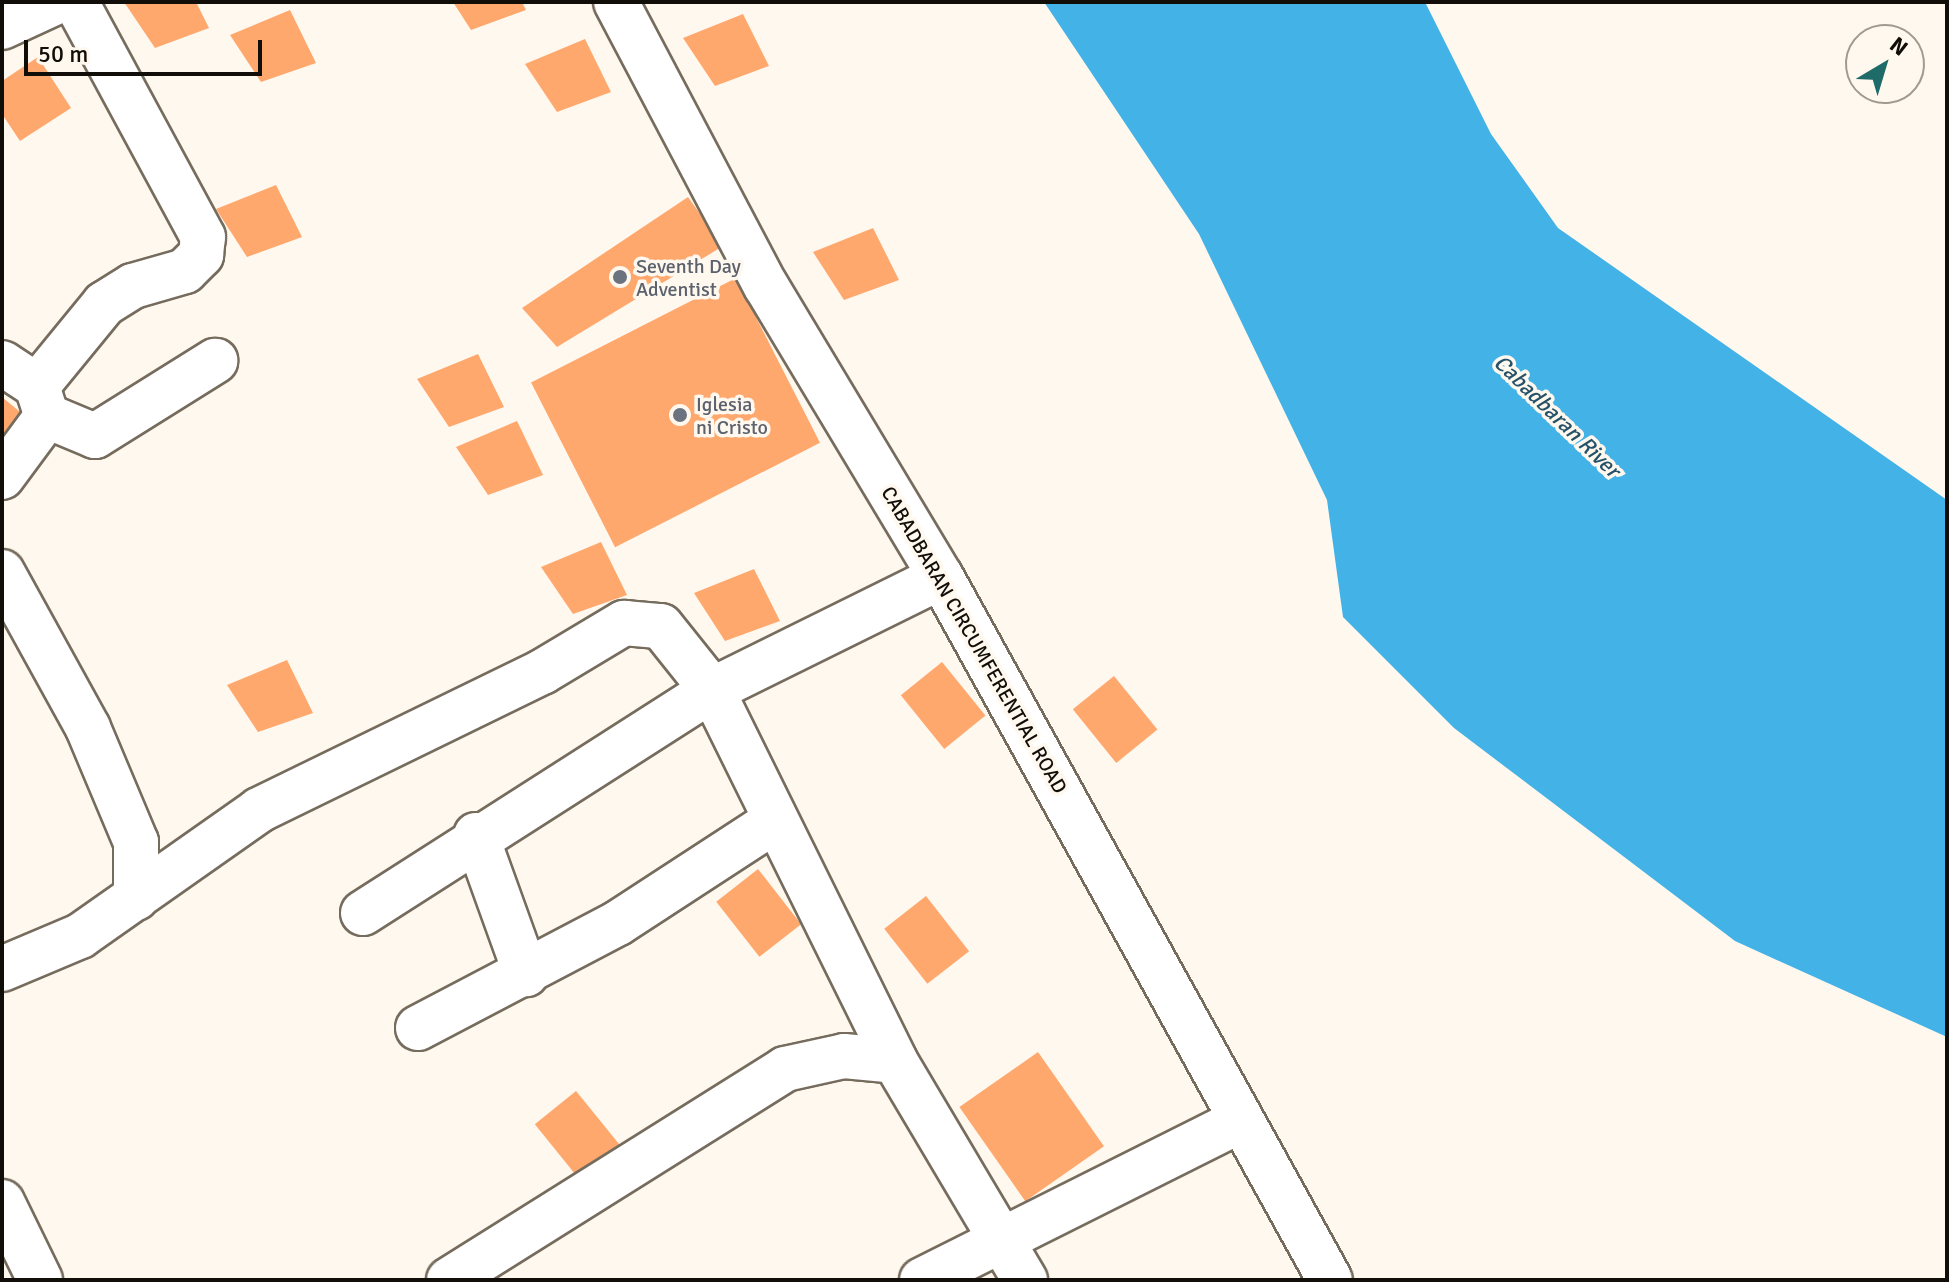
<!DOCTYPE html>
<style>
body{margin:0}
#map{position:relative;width:1949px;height:1282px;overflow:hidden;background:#fff8ee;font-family:Signika,sans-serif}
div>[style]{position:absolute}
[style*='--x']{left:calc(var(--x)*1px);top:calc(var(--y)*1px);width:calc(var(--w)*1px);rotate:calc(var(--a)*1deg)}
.water>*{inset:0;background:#42b2e7}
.building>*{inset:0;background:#ffa86e;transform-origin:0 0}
.roads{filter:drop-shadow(2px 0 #766c5e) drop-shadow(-2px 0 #766c5e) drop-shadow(0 2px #766c5e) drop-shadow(0 -2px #766c5e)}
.minor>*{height:44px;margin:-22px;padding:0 22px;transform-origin:22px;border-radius:22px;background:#fff}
.major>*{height:44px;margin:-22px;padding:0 22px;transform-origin:22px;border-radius:22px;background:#fff}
.dots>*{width:22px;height:22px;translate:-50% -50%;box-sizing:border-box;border:4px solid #fff8ee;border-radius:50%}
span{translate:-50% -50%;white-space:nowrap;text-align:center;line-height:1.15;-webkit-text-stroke:7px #fff8ee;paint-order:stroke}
.worship-label{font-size:20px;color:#5b616d}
.left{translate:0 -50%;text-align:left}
.street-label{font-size:20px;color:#110d08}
.water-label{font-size:22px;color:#255269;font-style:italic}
.frame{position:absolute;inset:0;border:4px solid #110d08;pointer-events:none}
.north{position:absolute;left:1845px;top:24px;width:80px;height:80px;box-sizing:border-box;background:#fff8ee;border:2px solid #a09a92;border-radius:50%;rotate:38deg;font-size:22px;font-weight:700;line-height:32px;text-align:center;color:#110d08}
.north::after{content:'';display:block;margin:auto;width:28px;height:36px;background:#1e6b69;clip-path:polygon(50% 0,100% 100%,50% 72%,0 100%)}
.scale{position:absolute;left:24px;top:40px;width:238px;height:36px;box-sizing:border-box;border:4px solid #110d08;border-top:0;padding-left:10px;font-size:24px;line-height:28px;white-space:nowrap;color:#110d08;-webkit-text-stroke:6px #fff8ee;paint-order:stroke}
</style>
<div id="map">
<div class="water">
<i style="clip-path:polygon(1044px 2px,1425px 2px,1491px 134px,1558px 228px,1947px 500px,1947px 1037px,1735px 941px,1454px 728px,1343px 617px,1327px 500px,1199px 234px)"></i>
</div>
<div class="building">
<i style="clip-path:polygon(124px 2px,196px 2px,209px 28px,155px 48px)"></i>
<i style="clip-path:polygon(453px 2px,522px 2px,526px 10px,471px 30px)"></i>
<i style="clip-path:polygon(290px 10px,316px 63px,261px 82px,230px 35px)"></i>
<i style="clip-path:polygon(743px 14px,769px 66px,715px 86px,683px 38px)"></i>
<i style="clip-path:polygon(585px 39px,611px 92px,557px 112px,525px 64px)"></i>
<i style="clip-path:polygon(38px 57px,71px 108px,20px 141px,2px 114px,2px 81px)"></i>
<i style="clip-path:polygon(276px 185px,302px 237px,247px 257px,216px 209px)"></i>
<i style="clip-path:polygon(688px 197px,723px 246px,557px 347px,522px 308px)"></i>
<i style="clip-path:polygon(873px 228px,899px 280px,844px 300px,813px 252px)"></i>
<i style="left:736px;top:278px;width:185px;height:230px;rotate:63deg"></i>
<i style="clip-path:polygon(478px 354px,504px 407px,449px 427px,417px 379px)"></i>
<i style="clip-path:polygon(2px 397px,25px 416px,2px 444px)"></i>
<i style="clip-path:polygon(517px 421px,543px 475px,488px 495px,456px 447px)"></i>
<i style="clip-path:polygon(601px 542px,627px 595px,573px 614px,541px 567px)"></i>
<i style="clip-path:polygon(754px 569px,780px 621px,725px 641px,694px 593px)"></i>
<i style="clip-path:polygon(287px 660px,313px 713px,258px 732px,227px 685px)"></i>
<i style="left:942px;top:662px;width:69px;height:53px;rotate:51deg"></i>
<i style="left:1114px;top:676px;width:69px;height:53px;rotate:51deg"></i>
<i style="left:758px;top:869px;width:70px;height:53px;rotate:52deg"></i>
<i style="left:926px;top:896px;width:70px;height:53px;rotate:52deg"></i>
<i style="left:1038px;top:1052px;width:115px;height:96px;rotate:55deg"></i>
<i style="left:576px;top:1091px;width:69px;height:53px;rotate:51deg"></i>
</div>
<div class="roads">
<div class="minor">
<i style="--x:2;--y:27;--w:60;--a:-24.8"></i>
<i style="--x:2;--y:363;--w:42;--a:33.3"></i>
<i style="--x:37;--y:386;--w:32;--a:72"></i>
<i style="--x:47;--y:416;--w:52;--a:22.6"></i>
<i style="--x:95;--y:436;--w:142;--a:-32"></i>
<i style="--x:37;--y:386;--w:106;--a:-50.7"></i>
<i style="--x:104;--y:304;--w:34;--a:-32"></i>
<i style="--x:133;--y:286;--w:54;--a:-16.1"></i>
<i style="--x:185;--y:271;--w:23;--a:-45"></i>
<i style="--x:201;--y:255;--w:18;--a:-84"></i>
<i style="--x:203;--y:237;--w:267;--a:-118.4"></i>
<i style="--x:2;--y:477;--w:76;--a:-53.6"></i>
<i style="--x:2;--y:572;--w:178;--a:61.1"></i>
<i style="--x:88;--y:728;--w:124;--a:67.2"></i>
<i style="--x:136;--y:842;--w:56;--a:90"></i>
<i style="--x:476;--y:835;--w:148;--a:70.2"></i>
<i style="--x:363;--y:913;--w:414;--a:-32.6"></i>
<i style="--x:712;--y:690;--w:255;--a:-26.3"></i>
<i style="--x:2;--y:969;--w:85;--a:-22.9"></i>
<i style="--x:80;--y:936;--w:219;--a:-35.1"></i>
<i style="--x:259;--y:810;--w:315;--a:-26"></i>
<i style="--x:542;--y:672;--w:96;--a:-30.9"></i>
<i style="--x:624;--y:623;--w:37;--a:5"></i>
<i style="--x:661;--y:626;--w:82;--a:51.4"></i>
<i style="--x:712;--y:690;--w:414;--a:63.7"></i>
<i style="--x:895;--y:1061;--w:255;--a:59.3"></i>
<i style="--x:418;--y:1028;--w:226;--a:-27.7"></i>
<i style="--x:618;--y:923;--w:185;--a:-33.1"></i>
<i style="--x:2;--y:1202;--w:87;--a:64"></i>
<i style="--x:449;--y:1280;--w:397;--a:-32.1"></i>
<i style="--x:785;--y:1069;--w:60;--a:-12.4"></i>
<i style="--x:844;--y:1056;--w:51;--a:5.6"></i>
<i style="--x:922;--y:1280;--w:355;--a:-26.6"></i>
</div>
<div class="major">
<i style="--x:616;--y:2;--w:321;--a:62.2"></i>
<i style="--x:766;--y:286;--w:340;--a:59"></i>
<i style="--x:941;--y:577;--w:803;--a:61.04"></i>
</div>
</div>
<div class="dots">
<i style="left:620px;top:277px;background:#6b7280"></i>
<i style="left:680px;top:415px;background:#6b7280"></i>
</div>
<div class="worship-label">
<span class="left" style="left:636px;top:278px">Seventh Day<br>Adventist</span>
<span class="left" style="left:696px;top:416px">Iglesia<br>ni Cristo</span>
</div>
<div class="street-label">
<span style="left:974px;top:640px;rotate:60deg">CABADBARAN CIRCUMFERENTIAL ROAD</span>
</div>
<div class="water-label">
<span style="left:1557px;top:416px;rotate:44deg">Cabadbaran River</span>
</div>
<div class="frame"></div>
<div class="north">N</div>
<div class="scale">50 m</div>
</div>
